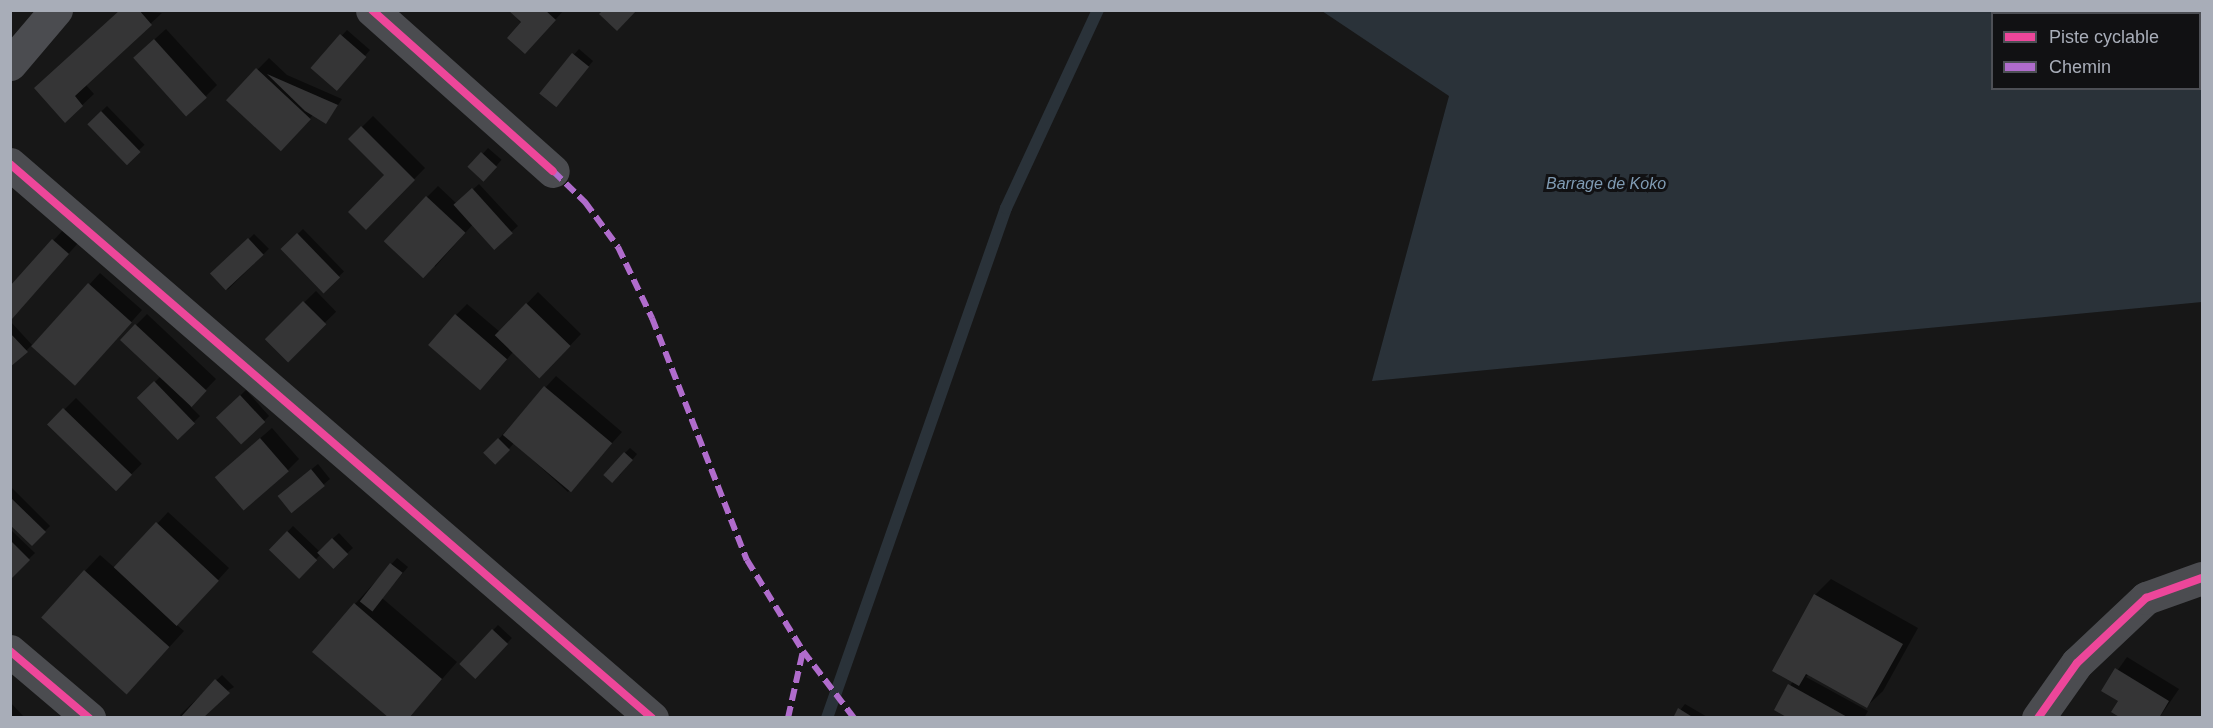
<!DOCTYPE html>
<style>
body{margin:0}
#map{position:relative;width:2213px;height:728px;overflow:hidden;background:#171717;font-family:Helvetica,sans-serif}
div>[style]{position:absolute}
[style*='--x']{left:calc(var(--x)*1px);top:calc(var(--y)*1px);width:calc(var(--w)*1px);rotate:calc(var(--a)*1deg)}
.water>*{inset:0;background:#2a3239}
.shadow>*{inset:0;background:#0007;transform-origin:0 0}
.stream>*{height:12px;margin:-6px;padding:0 6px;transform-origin:6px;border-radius:6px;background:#2a3239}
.building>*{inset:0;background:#353536;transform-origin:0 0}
.minor>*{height:33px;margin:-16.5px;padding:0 16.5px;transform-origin:16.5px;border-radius:16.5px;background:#4b4c50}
.quiet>*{height:6px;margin-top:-3px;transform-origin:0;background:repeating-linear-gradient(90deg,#b06ccc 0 12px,transparent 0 18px)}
.cycleway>*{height:8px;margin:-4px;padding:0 4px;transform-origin:4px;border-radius:4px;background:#ed469a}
span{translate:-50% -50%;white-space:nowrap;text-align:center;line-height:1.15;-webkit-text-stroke:6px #111113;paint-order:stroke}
.water-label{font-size:16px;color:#7f9bb3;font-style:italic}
.frame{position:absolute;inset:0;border:12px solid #a8adb8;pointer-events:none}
.legend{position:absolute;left:1991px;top:12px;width:210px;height:78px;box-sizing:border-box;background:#111113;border:2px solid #4d4f55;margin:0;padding:8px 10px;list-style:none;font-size:18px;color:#a8adb8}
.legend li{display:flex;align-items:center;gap:12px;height:30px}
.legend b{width:30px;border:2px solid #4d4f55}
</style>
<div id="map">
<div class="water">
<i style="clip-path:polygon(evenodd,1322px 11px,2202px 11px,2202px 302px,1372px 381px,1449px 96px,1322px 11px,1992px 14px,2200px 14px,2200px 88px,1992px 88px,1992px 14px)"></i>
</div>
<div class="shadow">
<i style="clip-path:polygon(121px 10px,162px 13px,85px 84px,94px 94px,65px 121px,36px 88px)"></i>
<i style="clip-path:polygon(510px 10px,564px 10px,536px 41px)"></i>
<i style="clip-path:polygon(166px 29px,217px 85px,206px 96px,146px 47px)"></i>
<i style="clip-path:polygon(347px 30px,370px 50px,341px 83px,312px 68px)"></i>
<i style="clip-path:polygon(579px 49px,593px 61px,560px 100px,540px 93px)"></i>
<i style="clip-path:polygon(269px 58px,287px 75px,342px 99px,326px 123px,313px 115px,280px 149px,228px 100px)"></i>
<i style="left:107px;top:106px;width:54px;height:25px;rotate:46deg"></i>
<i style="clip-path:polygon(373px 116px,425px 168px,366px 228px,387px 175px,350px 139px)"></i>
<i style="left:488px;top:148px;width:18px;height:26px;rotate:41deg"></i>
<i style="clip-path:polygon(479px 184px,518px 226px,496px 246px,474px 223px,435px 267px,427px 197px,438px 186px,457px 204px)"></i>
<i style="clip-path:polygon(64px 229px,79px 242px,12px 317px,10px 288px)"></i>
<i style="left:303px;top:229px;width:59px;height:30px;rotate:46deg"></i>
<i style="left:254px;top:234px;width:21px;height:58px;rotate:45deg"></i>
<i style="clip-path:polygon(100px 273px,142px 310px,86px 373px,74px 384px,32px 345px,11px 365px,10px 321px,33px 346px)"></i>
<i style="left:316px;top:291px;width:29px;height:69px;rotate:46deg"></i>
<i style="clip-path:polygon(538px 292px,581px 334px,541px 376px,514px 351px,491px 378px,456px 315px,467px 304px,500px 332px)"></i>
<i style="clip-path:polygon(147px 314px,216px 379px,190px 406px,200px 416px,179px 437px,139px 398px,161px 376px,136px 325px)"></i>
<i style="clip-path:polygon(556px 376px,622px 432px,568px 492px,514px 443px,496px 463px,486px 453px)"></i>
<i style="clip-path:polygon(246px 390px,269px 416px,264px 421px,218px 417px)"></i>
<i style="left:76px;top:398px;width:93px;height:37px;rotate:45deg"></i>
<i style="clip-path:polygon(272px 428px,299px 459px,288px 470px,228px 466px)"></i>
<i style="clip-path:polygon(630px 448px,637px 454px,619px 476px,625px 453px)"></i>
<i style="clip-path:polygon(318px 464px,330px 479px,292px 511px,285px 491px)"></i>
<i style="clip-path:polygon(12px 488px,50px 526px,32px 544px,10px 523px)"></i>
<i style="clip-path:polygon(168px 512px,229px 568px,177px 625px,184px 631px,142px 677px,85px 571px,100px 555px,116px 569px)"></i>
<i style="clip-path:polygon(293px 526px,319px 551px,339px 533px,353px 548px,332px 567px,320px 555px,299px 576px,271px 549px)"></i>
<i style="clip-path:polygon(10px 529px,35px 553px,10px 577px)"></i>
<i style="clip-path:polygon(397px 558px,408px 567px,382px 598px,457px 662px,416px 709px,355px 604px)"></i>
<i style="clip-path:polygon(1831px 579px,1918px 628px,1883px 691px,1867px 706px,1809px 674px,1806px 677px,1868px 711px,1864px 718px,1791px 718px,1776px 709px,1793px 681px,1815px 595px)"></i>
<i style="left:498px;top:625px;width:19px;height:53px;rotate:43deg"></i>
<i style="clip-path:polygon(2127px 657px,2179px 689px,2159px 718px,2145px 718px,2103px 691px)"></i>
<i style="clip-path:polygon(222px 675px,234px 687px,182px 718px,180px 715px)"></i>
<i style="clip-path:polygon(10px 702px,25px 718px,10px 718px)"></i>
<i style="clip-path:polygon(1685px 704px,1709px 718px,1674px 718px)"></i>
</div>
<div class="stream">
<i style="--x:827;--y:718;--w:541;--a:-70.66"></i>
<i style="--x:1006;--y:208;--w:218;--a:-65.1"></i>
</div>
<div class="building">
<i style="clip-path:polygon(120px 10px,139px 10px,152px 25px,75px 96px,83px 106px,65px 123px,34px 88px)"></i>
<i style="clip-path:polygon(508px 10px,545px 10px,556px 20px,525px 54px,507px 38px,521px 22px)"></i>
<i style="clip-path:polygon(603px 10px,637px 10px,617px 31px,599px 14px)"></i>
<i style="left:340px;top:34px;width:35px;height:45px;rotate:41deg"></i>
<i style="left:154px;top:39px;width:79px;height:28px;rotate:48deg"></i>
<i style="left:572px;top:53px;width:22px;height:52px;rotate:39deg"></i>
<i style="left:256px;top:68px;width:75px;height:44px;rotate:43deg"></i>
<i style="clip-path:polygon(267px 74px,338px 105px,326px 124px,305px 111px)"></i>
<i style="left:101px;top:111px;width:57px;height:19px;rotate:46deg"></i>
<i style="clip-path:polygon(361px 126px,415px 180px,366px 230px,348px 212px,384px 175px,348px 139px)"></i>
<i style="left:481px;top:152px;width:22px;height:20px;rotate:43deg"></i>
<i style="left:472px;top:188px;width:61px;height:25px;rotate:48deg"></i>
<i style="left:426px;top:196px;width:54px;height:62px;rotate:43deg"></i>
<i style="left:297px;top:233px;width:62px;height:23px;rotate:46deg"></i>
<i style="left:248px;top:238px;width:23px;height:52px;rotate:47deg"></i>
<i style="clip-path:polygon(52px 239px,69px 254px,12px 319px,10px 286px)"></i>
<i style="left:88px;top:283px;width:59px;height:85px;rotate:42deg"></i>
<i style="left:303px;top:301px;width:33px;height:54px;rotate:45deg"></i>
<i style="left:526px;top:303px;width:62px;height:45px;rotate:44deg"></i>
<i style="left:455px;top:314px;width:69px;height:41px;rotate:41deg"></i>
<i style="left:135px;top:324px;width:98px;height:22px;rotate:43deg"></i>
<i style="clip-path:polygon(10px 333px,28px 352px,10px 367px)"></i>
<i style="left:154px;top:381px;width:59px;height:24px;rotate:46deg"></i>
<i style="left:544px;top:386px;width:89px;height:64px;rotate:40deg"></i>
<i style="left:240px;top:395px;width:37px;height:33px;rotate:47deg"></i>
<i style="left:63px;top:408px;width:96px;height:23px;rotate:44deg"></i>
<i style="left:260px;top:438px;width:44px;height:60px;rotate:49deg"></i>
<i style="left:498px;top:438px;width:17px;height:21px;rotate:45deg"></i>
<i style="left:624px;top:452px;width:12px;height:31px;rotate:42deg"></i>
<i style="left:311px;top:469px;width:22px;height:43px;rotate:51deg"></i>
<i style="clip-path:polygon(10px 497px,46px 532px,32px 546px,10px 525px)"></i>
<i style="left:156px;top:522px;width:86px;height:62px;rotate:43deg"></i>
<i style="left:287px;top:531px;width:42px;height:26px;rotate:44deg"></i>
<i style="left:332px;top:538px;width:23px;height:21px;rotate:45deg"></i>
<i style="clip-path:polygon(10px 540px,30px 560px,10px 580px)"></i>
<i style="left:390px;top:563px;width:16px;height:49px;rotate:38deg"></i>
<i style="left:84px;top:570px;width:115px;height:64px;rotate:42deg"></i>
<i style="clip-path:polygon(1814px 594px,1903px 644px,1867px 708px,1806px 674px,1799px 686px,1772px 671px)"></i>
<i style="clip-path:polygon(354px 603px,442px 679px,409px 718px,389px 718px,312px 652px)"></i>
<i style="left:492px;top:629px;width:22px;height:48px;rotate:43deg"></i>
<i style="clip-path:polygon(2115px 668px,2169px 701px,2159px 718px,2121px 718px,2111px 712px,2118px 701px,2101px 691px)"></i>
<i style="clip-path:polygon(215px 679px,230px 693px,203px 718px,180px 718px)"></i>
<i style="clip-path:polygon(1788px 684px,1849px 718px,1788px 718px,1774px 710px)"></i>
<i style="clip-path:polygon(1678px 708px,1694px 718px,1673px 718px)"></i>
</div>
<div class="minor">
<i style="--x:372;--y:10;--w:242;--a:41.7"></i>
<i style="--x:10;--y:64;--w:71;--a:-49.6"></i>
<i style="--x:10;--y:164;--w:848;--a:40.79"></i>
<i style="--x:10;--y:651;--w:104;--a:40.3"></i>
<i style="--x:2038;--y:718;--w:67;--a:-54.7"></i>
<i style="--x:2077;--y:663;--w:95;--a:-43.3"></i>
<i style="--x:2146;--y:598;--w:59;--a:-19.7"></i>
</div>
<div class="quiet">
<i style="--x:553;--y:171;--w:45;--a:44.1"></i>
<i style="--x:585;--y:202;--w:56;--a:53.7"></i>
<i style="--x:618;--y:247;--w:79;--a:64.4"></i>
<i style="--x:652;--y:318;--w:260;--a:68.6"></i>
<i style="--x:747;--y:560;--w:107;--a:58.4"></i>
<i style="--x:803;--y:651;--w:84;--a:52.7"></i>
<i style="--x:788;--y:718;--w:69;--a:-77.4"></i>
</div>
<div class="cycleway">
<i style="--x:372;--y:10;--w:242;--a:41.7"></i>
<i style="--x:10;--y:164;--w:848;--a:40.79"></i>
<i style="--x:10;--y:651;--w:104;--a:40.3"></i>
<i style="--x:2038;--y:718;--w:67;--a:-54.7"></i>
<i style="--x:2077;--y:663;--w:95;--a:-43.3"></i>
<i style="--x:2146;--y:598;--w:59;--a:-19.7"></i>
</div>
<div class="water-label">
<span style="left:1606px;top:184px">Barrage de Koko</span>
</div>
<div class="frame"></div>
<ul class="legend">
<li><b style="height:8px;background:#ed469a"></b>Piste cyclable</li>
<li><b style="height:8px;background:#b06ccc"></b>Chemin</li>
</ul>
</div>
